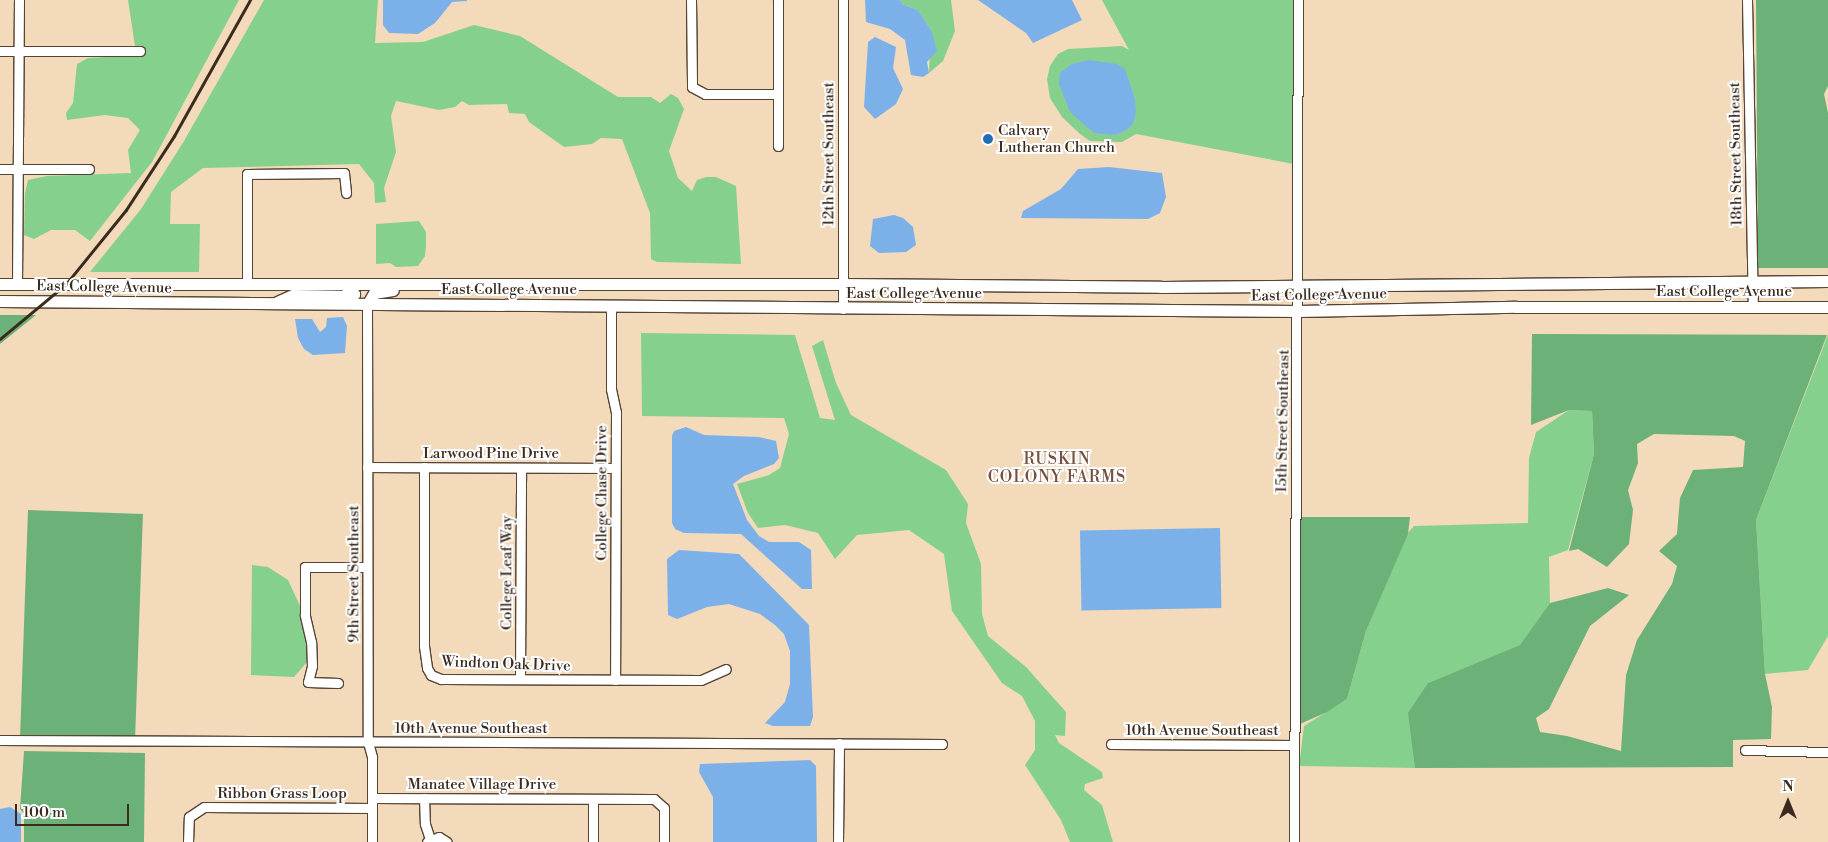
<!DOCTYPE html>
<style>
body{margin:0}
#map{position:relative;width:1828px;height:842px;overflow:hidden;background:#f2daba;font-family:"Libre Bodoni",serif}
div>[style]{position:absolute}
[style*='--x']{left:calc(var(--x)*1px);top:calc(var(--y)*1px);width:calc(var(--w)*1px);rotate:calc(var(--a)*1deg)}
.green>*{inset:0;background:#86d08d}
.forest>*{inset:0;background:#6cb278;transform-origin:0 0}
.water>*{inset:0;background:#7cb0e9;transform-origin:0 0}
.roads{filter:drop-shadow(1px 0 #564435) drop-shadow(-1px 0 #564435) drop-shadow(0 1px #564435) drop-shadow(0 -1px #564435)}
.minor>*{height:9px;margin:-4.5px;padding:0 4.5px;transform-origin:4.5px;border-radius:4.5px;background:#fff}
.major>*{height:11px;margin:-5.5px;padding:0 5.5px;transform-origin:5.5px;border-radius:5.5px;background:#fff}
.rail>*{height:2.5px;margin:-1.25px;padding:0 1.25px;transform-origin:1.25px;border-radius:1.25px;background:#3b2a1e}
.dots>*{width:14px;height:14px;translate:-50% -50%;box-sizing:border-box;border:2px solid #fff;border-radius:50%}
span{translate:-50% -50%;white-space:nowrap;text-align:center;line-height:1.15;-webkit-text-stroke:4px #fff;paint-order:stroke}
.poi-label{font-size:15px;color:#3b2a1e}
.left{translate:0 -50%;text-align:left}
.street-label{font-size:15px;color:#3b2a1e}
.neighbourhood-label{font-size:16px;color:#755141;letter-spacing:1px}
.north{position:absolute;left:1763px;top:777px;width:50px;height:50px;-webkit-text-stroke:4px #fff;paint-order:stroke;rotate:0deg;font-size:14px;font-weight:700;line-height:20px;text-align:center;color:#3b2a1e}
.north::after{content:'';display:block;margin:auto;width:18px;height:22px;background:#3b2a1e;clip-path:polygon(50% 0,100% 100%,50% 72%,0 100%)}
.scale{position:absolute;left:15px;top:804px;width:114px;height:22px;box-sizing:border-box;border:2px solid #3b2a1e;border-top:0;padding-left:6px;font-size:15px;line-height:18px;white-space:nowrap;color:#3b2a1e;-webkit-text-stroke:4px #fff;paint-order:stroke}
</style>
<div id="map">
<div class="green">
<i style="clip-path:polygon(128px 0,239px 0,152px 162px,90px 241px,75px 230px,51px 230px,34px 239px,24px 235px,25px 193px,28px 180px,47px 176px,131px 173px,128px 150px,140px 130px,128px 118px,105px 115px,67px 120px,66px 113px,73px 103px,77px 64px,88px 58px,144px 55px,144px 46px,135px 46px)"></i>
<i style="clip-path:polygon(264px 0,378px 0,375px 43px,423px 42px,474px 25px,520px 36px,618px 97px,651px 97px,660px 103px,671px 94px,678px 98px,684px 109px,669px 151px,678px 178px,692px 191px,697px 180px,706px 177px,716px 177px,736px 186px,741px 264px,657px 262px,651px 259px,650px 213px,622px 139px,601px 138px,592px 144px,564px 147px,529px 122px,525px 114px,509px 113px,507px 104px,469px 105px,462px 101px,455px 107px,439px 110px,396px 101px,391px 116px,396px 152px,384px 188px,386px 202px,375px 203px,374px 183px,359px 164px,203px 168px,171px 192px,170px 224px,200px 224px,199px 272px,90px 272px,141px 209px,184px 141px)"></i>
<i style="clip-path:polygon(900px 0,951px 0,955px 31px,943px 61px,929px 73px,931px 30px,918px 10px,902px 4px)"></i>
<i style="clip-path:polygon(evenodd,1102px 0,1294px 0,1294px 164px,1136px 134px,1122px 142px,1090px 141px,1080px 134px,1062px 117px,1050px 98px,1047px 79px,1050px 66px,1058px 54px,1068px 49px,1122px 46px,1129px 50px,1102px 0,1125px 72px,1135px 99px,1133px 124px,1116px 135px,1106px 133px,1125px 72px)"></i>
<i style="clip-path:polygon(419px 221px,426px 232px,426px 246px,425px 256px,418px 266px,396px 267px,390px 263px,376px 264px,376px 224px)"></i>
<i style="clip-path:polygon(641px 333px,795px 335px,820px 418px,835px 420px,812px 346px,823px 340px,836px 383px,851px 415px,946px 470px,968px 504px,966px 523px,981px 564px,982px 614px,988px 636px,1026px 667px,1066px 712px,1065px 736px,1055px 735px,1059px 743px,1102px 772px,1103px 778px,1085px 784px,1084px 790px,1102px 805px,1113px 842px,1070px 842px,1061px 820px,1025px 765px,1035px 750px,1035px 721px,1022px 696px,1002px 683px,952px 611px,944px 554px,909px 530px,857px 535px,835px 559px,818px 533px,785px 525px,758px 528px,748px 513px,737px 484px,769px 475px,780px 468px,789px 434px,784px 418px,642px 416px)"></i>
<i style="clip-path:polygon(1828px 335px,1828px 636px,1808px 670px,1765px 674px,1756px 520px)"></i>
<i style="clip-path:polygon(1569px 410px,1592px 411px,1594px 454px,1568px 550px,1549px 557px,1550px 603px,1521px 645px,1428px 683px,1414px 743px,1415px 768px,1299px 766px,1304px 726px,1347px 699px,1366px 631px,1407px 534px,1414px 526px,1528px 523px,1529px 458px,1536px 432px)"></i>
<i style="clip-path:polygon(252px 565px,268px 567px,288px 580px,301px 608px,308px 661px,294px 677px,251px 675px)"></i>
</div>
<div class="forest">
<i style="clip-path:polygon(1756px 0,1828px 0,1828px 86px,1824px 94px,1828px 113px,1828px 268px,1758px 268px)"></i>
<i style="clip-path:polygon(0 315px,36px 315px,0 344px)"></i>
<i style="clip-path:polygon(1532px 334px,1827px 335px,1756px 520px,1765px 674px,1772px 707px,1771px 739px,1733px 740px,1733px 767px,1415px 768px,1408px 713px,1428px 683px,1520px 645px,1550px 603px,1608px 588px,1629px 595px,1590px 626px,1549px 709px,1536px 718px,1540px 732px,1567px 736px,1621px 751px,1626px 675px,1637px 640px,1672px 584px,1677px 566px,1659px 551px,1677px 534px,1680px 498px,1693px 470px,1743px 467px,1745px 441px,1734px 436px,1654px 434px,1637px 444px,1638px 463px,1628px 490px,1633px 510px,1629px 544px,1607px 567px,1578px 549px,1569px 551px,1594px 454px,1592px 411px,1569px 410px,1531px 425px)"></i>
<i style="left:28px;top:510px;width:115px;height:226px;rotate:2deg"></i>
<i style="clip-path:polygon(1300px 517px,1410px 517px,1408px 534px,1366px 631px,1347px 699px,1327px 712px,1300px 724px)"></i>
<i style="clip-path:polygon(24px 751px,145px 753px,144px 842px,24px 842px,24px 814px,20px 809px)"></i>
</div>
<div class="water">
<i style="clip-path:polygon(383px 0,467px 0,467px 1px,452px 2px,435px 23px,418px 34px,389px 33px,383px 25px)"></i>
<i style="clip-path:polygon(865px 0,900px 0,902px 4px,918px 10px,931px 30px,937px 51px,927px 62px,929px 73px,923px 77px,911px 75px,905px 40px,890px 29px,866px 22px)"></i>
<i style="clip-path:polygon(978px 0,1072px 0,1082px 20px,1033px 43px,1026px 33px)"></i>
<i style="clip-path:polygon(875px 37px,896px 47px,893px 68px,903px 89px,896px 104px,875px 119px,864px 107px,868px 42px)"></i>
<i style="clip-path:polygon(1089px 60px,1117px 64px,1125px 69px,1135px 99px,1136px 112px,1133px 124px,1126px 130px,1116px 135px,1094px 133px,1070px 112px,1059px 84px,1060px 73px,1072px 64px)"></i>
<i style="clip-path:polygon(1109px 167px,1162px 173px,1166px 197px,1160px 213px,1148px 219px,1021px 218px,1023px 211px,1061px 189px,1078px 169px)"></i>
<i style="clip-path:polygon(894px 215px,903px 218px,913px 227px,916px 245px,906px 252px,879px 253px,870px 246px,873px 219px)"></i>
<i style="clip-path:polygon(343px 317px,347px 326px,345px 353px,313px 355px,304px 349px,298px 338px,295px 319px,312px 319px,320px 332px,326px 327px,327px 318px)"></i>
<i style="clip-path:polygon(686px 427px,704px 435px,759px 437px,776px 441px,779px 458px,774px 464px,744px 476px,733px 484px,747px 520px,759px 536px,769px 542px,799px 542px,811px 550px,812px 589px,802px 589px,741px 534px,684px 533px,675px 529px,672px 523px,672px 436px,674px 431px)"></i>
<i style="left:1220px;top:528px;width:80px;height:140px;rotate:89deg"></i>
<i style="clip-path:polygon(679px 550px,739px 554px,809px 625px,813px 717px,810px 726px,773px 726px,765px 723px,785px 702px,790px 684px,790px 651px,784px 634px,775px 625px,760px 614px,729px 604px,707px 607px,677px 619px,668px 615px,667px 559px)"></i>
<i style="clip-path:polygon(810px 760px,816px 766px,817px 842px,713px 842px,713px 797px,699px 772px,700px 764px)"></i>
<i style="clip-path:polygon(10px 807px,21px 814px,21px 842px,0 842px,0 809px)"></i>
</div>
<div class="roads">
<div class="minor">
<i style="--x:691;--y:0;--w:87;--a:89.3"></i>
<i style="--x:692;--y:87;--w:15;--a:28"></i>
<i style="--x:705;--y:94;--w:73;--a:0"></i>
<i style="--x:1747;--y:0;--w:307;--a:88.9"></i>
<i style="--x:0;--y:51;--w:140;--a:0"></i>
<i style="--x:778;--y:146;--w:146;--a:-90"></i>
<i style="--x:0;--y:169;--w:89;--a:0"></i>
<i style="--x:17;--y:284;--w:284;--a:-89.6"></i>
<i style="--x:247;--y:285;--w:111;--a:-90"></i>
<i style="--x:247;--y:174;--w:97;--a:-0.6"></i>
<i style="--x:344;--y:173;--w:20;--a:84"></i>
<i style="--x:367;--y:305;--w:437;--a:89.9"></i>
<i style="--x:368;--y:742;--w:16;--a:75"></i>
<i style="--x:372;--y:757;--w:85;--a:90"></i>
<i style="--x:611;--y:306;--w:83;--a:90"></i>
<i style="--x:611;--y:389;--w:24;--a:78"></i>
<i style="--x:616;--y:412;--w:268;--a:90.2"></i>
<i style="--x:843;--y:309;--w:309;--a:-90"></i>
<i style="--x:367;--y:467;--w:248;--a:0.2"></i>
<i style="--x:424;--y:467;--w:179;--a:90"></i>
<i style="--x:424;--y:646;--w:22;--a:82"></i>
<i style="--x:427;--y:668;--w:8;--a:60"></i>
<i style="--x:431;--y:675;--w:11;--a:22"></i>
<i style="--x:441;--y:679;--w:260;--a:0.2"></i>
<i style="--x:701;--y:680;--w:27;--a:-24"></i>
<i style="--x:520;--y:679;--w:211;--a:-89.7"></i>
<i style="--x:338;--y:683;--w:30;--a:-178"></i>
<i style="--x:308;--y:682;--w:16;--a:-76"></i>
<i style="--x:312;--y:666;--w:24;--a:-92"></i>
<i style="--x:311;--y:642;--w:28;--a:-103"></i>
<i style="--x:305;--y:615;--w:48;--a:-90"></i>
<i style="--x:305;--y:567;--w:62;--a:0"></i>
<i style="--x:0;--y:740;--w:942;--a:0.24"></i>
<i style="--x:1111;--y:744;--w:182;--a:0.3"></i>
<i style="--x:1745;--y:750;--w:83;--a:1.4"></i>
<i style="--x:372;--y:798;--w:282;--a:0.2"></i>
<i style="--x:654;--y:799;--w:13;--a:42"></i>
<i style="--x:664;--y:808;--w:34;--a:90"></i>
<i style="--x:424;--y:798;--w:26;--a:88"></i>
<i style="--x:425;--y:824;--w:16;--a:72"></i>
<i style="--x:593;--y:799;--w:43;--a:90"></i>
<i style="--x:188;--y:842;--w:25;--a:-88"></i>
<i style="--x:189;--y:817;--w:18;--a:-34"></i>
<i style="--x:204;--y:807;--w:168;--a:0.3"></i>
<i style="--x:427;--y:842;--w:13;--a:-23"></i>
<i style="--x:439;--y:837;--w:9;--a:32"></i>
<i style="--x:838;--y:842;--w:99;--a:-89.4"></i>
<i style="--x:1294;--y:842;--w:842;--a:-89.73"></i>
</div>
<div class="major">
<i style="--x:0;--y:284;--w:842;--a:0"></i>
<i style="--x:842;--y:284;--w:319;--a:0.5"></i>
<i style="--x:1161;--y:287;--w:667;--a:-0.52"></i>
<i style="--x:0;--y:301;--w:1298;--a:0.44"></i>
<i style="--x:1298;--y:311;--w:218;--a:-1.1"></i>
<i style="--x:1516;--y:307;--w:312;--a:0"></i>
<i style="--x:277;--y:302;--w:17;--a:-24"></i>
<i style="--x:293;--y:295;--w:59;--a:1"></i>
<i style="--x:352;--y:296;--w:3;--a:-45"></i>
<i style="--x:354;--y:294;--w:14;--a:-135"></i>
<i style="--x:367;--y:305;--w:14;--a:-60"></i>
<i style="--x:374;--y:293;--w:19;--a:-9"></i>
</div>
</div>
<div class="rail">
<i style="--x:0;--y:339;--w:86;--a:-39.8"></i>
<i style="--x:66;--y:284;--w:95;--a:-51"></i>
<i style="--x:126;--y:210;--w:88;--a:-57"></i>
<i style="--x:174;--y:136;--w:156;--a:-60.8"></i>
</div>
<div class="dots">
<i style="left:988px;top:139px;background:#1f6fb2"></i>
</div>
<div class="poi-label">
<span class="left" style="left:998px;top:139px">Calvary<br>Lutheran Church</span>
</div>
<div class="street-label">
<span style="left:829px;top:154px;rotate:-90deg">12th Street Southeast</span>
<span style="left:1736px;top:154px;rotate:-91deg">18th Street Southeast</span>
<span style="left:104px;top:287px;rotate:1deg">East College Avenue</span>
<span style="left:509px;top:290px">East College Avenue</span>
<span style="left:1724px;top:292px">East College Avenue</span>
<span style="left:914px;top:294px">East College Avenue</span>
<span style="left:1319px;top:295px;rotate:-1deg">East College Avenue</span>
<span style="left:1283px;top:421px;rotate:-89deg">15th Street Southeast</span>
<span style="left:491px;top:454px">Larwood Pine Drive</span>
<span style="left:602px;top:493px;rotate:-90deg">College Chase Drive</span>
<span style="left:507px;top:573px;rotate:-90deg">College Leaf Way</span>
<span style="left:354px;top:574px;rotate:-90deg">9th Street Southeast</span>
<span style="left:506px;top:664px;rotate:2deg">Windton Oak Drive</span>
<span style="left:471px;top:729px">10th Avenue Southeast</span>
<span style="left:1202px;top:731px">10th Avenue Southeast</span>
<span style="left:482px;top:785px">Manatee Village Drive</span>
<span style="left:282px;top:794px">Ribbon Grass Loop</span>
</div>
<div class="neighbourhood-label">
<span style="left:1057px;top:468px">RUSKIN<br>COLONY FARMS</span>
</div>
<div class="north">N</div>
<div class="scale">100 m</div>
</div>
